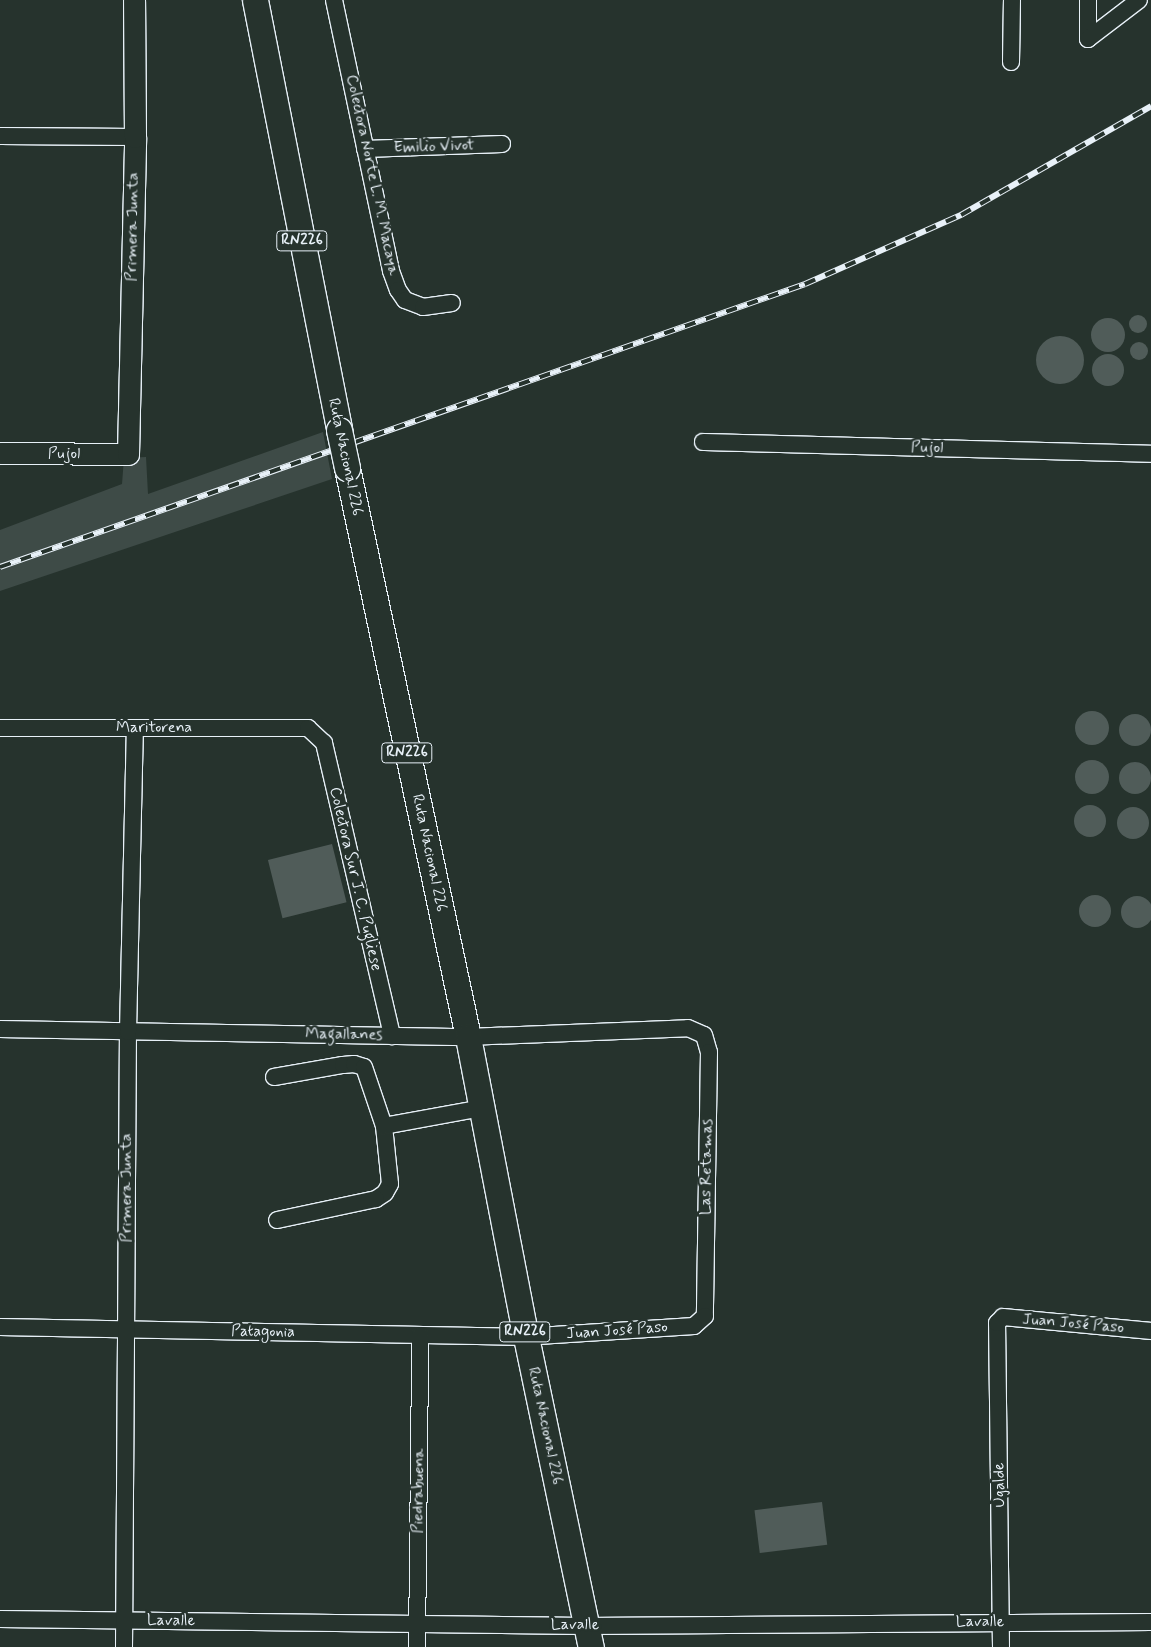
<!DOCTYPE html>
<meta charset="utf-8">
<style>
body{margin:0}
#map{position:relative;width:1151px;height:1647px;overflow:hidden;background:#26332d;font-family:Mynerve,sans-serif}
div>[style]{position:absolute}
[style*='--x']{left:calc(var(--x)*1px);top:calc(var(--y)*1px);width:calc(var(--w)*1px);rotate:calc(var(--a)*1deg)}
.green>*{inset:0;background:#3e4b47}
.building>*{inset:0;background:#505c59;transform-origin:0 0}
.round{border-radius:50%}
.roads{filter:drop-shadow(1px 0 #e8f1f8) drop-shadow(-1px 0 #e8f1f8) drop-shadow(0 1px #e8f1f8) drop-shadow(0 -1px #e8f1f8)}
.minor>*{height:16px;margin:-8px;padding:0 8px;transform-origin:8px;border-radius:8px;background:#26332d}
.major>*{height:21px;margin:-10.5px;padding:0 10.5px;transform-origin:10.5px;border-radius:10.5px;background:#26332d}
.highway>*{height:25px;margin:-12.5px;padding:0 12.5px;transform-origin:12.5px;border-radius:12.5px;background:#26332d}
.rail>*{height:5.5px;margin-top:-2.75px;transform-origin:0;background:repeating-linear-gradient(90deg,#26332d 0 11px,#e8f1f8 0 22px);box-sizing:border-box;border-block:1px solid #e8f1f8}
.bridges{filter:drop-shadow(1px 0 #e8f1f8) drop-shadow(-1px 0 #e8f1f8) drop-shadow(0 1px #e8f1f8) drop-shadow(0 -1px #e8f1f8)}
.highway-bridge>*{height:25px;margin:-12.5px;padding:0 12.5px;transform-origin:12.5px;border-radius:12.5px;background:#26332d}
span{translate:-50% -50%;white-space:nowrap;text-align:center;line-height:1.15;-webkit-text-stroke:5px #26332d;paint-order:stroke}
.shield-label span{padding:1px 4px;background:#26332d;border:1px solid;border-radius:4px;-webkit-text-stroke-width:0}
.shield-label{font-size:15px;color:#e8f1f8;font-weight:700}
.street-label{font-size:16px;color:#e8f1f8}
</style>
<div id="map">
<div class="green">
<i style="clip-path:polygon(323px 432px,332px 479px,0 591px,0 530px,122px 484px,124px 458px,146px 457px,148px 494px)"></i>
</div>
<div class="building">
<i class="round" style="left:1129px;top:315px;width:18px;height:18px"></i>
<i class="round" style="left:1091px;top:318px;width:34px;height:34px"></i>
<i class="round" style="left:1036px;top:336px;width:48px;height:48px"></i>
<i class="round" style="left:1130px;top:342px;width:18px;height:18px"></i>
<i class="round" style="left:1092px;top:354px;width:32px;height:32px"></i>
<i class="round" style="left:1075px;top:711px;width:34px;height:34px"></i>
<i class="round" style="left:1119px;top:714px;width:32px;height:32px"></i>
<i class="round" style="left:1075px;top:760px;width:34px;height:34px"></i>
<i class="round" style="left:1119px;top:762px;width:32px;height:32px"></i>
<i class="round" style="left:1074px;top:805px;width:32px;height:32px"></i>
<i class="round" style="left:1117px;top:807px;width:32px;height:32px"></i>
<i style="left:332px;top:844px;width:60px;height:66px;rotate:76deg"></i>
<i class="round" style="left:1079px;top:895px;width:32px;height:32px"></i>
<i class="round" style="left:1121px;top:896px;width:32px;height:32px"></i>
<i style="left:822px;top:1502px;width:43px;height:68px;rotate:83deg"></i>
</div>
<div class="roads">
<div class="minor">
<i style="--x:334;--y:0;--w:277;--a:78.1"></i>
<i style="--x:391;--y:271;--w:20;--a:70"></i>
<i style="--x:398;--y:290;--w:12;--a:55"></i>
<i style="--x:405;--y:300;--w:19;--a:21"></i>
<i style="--x:423;--y:307;--w:29;--a:-8"></i>
<i style="--x:1088;--y:0;--w:39;--a:90"></i>
<i style="--x:1088;--y:39;--w:64;--a:-37.4"></i>
<i style="--x:1011;--y:62;--w:62;--a:-89.1"></i>
<i style="--x:0;--y:136;--w:135;--a:0.4"></i>
<i style="--x:365;--y:149;--w:137;--a:-2.1"></i>
<i style="--x:703;--y:442;--w:448;--a:1.5"></i>
<i style="--x:0;--y:728;--w:308;--a:0"></i>
<i style="--x:308;--y:728;--w:22;--a:43"></i>
<i style="--x:324;--y:743;--w:301;--a:76.9"></i>
<i style="--x:0;--y:1029;--w:468;--a:1"></i>
<i style="--x:468;--y:1037;--w:220;--a:-2.3"></i>
<i style="--x:688;--y:1028;--w:17;--a:24"></i>
<i style="--x:704;--y:1035;--w:18;--a:74"></i>
<i style="--x:709;--y:1052;--w:264;--a:90.9"></i>
<i style="--x:705;--y:1316;--w:15;--a:138"></i>
<i style="--x:694;--y:1326;--w:168;--a:176.3"></i>
<i style="--x:526;--y:1337;--w:526;--a:-178.91"></i>
<i style="--x:274;--y:1077;--w:70;--a:-9.9"></i>
<i style="--x:343;--y:1065;--w:11;--a:-5"></i>
<i style="--x:354;--y:1064;--w:10;--a:17"></i>
<i style="--x:364;--y:1067;--w:62;--a:71.3"></i>
<i style="--x:384;--y:1126;--w:58;--a:84.1"></i>
<i style="--x:390;--y:1184;--w:10;--a:119"></i>
<i style="--x:385;--y:1193;--w:11;--a:146"></i>
<i style="--x:376;--y:1199;--w:101;--a:168"></i>
<i style="--x:384;--y:1126;--w:100;--a:-10.4"></i>
<i style="--x:0;--y:1619;--w:586;--a:0.68"></i>
<i style="--x:586;--y:1626;--w:565;--a:-0.41"></i>
<i style="--x:124;--y:1647;--w:615;--a:-89.63"></i>
<i style="--x:128;--y:1032;--w:304;--a:-88.7"></i>
<i style="--x:417;--y:1647;--w:312;--a:-89.4"></i>
<i style="--x:1001;--y:1647;--w:324;--a:-90.7"></i>
<i style="--x:997;--y:1323;--w:8;--a:-45"></i>
<i style="--x:1003;--y:1317;--w:149;--a:5.4"></i>
</div>
<div class="major">
<i style="--x:0;--y:453;--w:128;--a:0.4"></i>
<i style="--x:128;--y:454;--w:317;--a:-88.7"></i>
<i style="--x:135;--y:137;--w:137;--a:-90.4"></i>
</div>
<div class="highway">
<i style="--x:255;--y:0;--w:438;--a:78.9"></i>
<i style="--x:347;--y:468;--w:582;--a:77.99"></i>
<i style="--x:468;--y:1037;--w:306;--a:79.1"></i>
<i style="--x:526;--y:1337;--w:317;--a:78.2"></i>
</div>
</div>
<div class="rail">
<i style="--x:0;--y:567;--w:853;--a:-19.37"></i>
<i style="--x:805;--y:284;--w:171;--a:-23.9"></i>
<i style="--x:961;--y:215;--w:219;--a:-29.8"></i>
</div>
<div class="bridges">
<div class="highway-bridge">
<i style="--x:339;--y:430;--w:39;--a:78"></i>
</div>
</div>
<div class="shield-label">
<span style="left:302px;top:241px">RN226</span>
<span style="left:407px;top:753px">RN226</span>
<span style="left:525px;top:1332px">RN226</span>
</div>
<div class="street-label">
<span style="left:434px;top:147px;rotate:-2deg">Emilio Vivot</span>
<span style="left:372px;top:175px;rotate:78deg">Colectora Norte L. M. Macaya</span>
<span style="left:133px;top:227px;rotate:-89deg">Primera Junta</span>
<span style="left:927px;top:448px;rotate:1deg">Pujol</span>
<span style="left:64px;top:454px">Pujol</span>
<span style="left:345px;top:457px;rotate:78deg">Ruta Nacional 226</span>
<span style="left:154px;top:728px">Maritorena</span>
<span style="left:429px;top:853px;rotate:78deg">Ruta Nacional 226</span>
<span style="left:355px;top:879px;rotate:77deg">Colectora Sur J. C. Pugliese</span>
<span style="left:344px;top:1035px;rotate:1deg">Magallanes</span>
<span style="left:707px;top:1167px;rotate:-89deg">Las Retamas</span>
<span style="left:127px;top:1188px;rotate:-90deg">Primera Junta</span>
<span style="left:1073px;top:1324px;rotate:5deg">Juan José Paso</span>
<span style="left:617px;top:1331px;rotate:-4deg">Juan José Paso</span>
<span style="left:263px;top:1332px;rotate:1deg">Patagonia</span>
<span style="left:545px;top:1426px;rotate:78deg">Ruta Nacional 226</span>
<span style="left:1000px;top:1485px;rotate:-91deg">Ugalde</span>
<span style="left:419px;top:1491px;rotate:-89deg">Piedrabuena</span>
<span style="left:171px;top:1621px;rotate:1deg">Lavalle</span>
<span style="left:980px;top:1622px">Lavalle</span>
<span style="left:575px;top:1625px">Lavalle</span>
</div>
</div>
